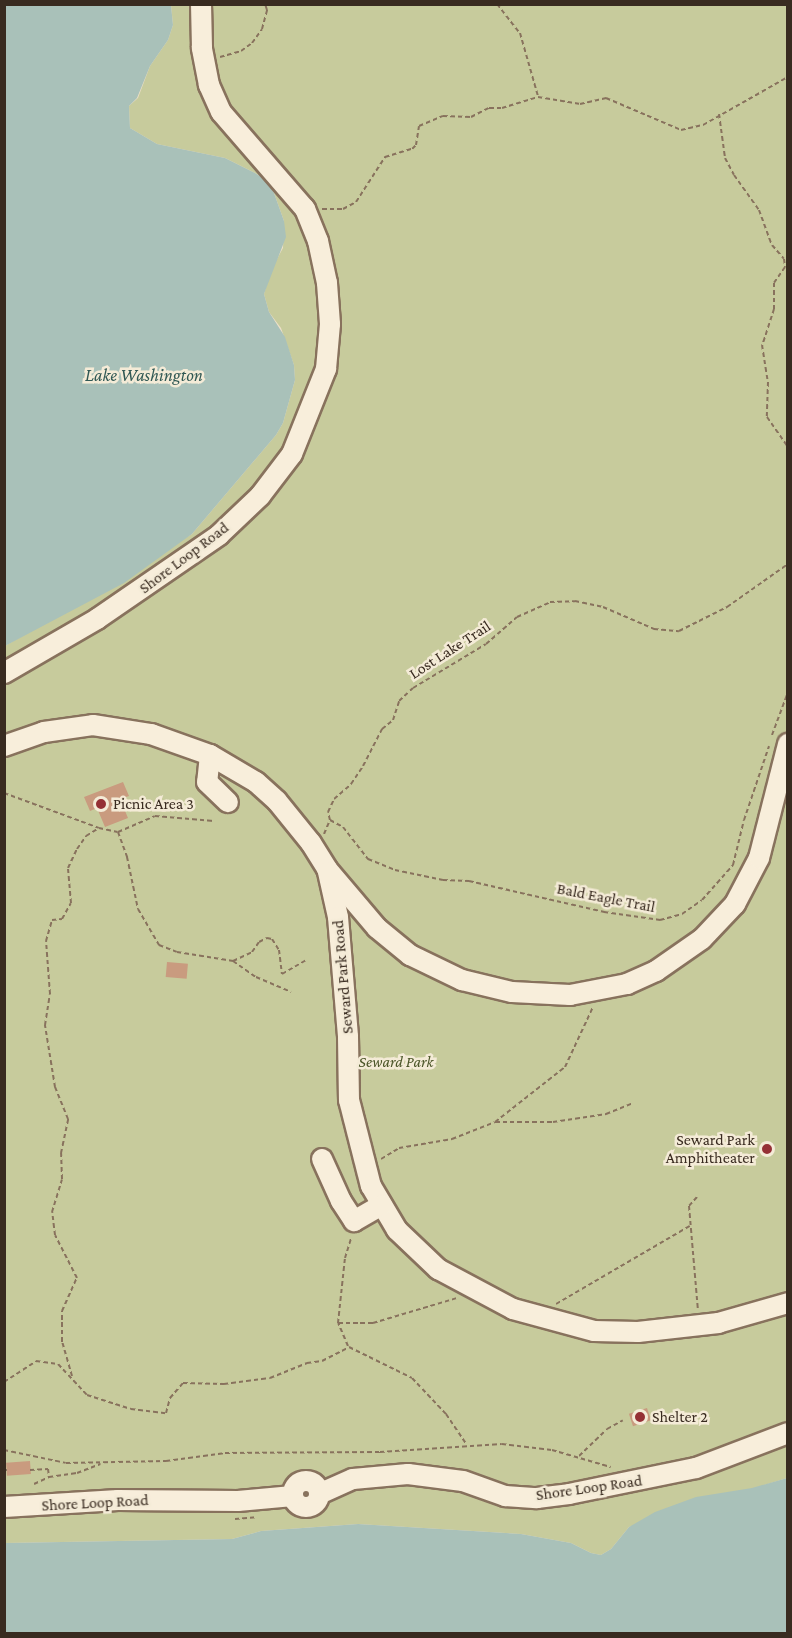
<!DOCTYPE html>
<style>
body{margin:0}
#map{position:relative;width:792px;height:1638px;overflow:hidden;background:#ede0c8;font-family:"Crimson Pro",serif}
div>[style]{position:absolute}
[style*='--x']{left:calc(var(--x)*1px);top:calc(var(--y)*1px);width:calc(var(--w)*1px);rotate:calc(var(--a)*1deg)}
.green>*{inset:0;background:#c7cb9c}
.water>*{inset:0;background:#a9c1b9}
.building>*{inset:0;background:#c99b7f;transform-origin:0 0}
.path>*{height:2px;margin-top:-1px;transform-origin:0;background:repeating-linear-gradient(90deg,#88725d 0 4.5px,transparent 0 7.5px)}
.roads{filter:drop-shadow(2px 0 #88725d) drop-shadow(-2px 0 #88725d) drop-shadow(0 2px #88725d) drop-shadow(0 -2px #88725d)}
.minor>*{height:20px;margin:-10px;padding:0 10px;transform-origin:10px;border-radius:10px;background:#f8eedb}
.minor>.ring{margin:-10px;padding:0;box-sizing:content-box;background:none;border:20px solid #f8eedb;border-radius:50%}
.dots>*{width:16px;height:16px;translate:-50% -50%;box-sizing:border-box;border:3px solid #f4ebd7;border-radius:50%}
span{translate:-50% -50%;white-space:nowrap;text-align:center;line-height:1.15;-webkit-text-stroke:5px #f4ebd7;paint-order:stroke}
.street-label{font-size:16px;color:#392b20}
.poi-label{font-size:16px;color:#392b20}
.left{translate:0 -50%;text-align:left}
.right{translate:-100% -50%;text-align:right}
.park-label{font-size:16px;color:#4b5528;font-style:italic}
.water-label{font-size:18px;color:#305854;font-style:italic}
.frame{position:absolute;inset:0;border:6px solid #392b20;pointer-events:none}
</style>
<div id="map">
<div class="green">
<i style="clip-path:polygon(171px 5px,787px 5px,787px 1478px,629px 1527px,611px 1549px,601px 1555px,591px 1553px,571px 1543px,521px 1534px,358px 1524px,261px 1531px,232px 1539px,5px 1543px,5px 646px,192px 534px,276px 435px,283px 423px,295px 380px,294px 365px,281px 328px,269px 312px,264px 294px,271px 270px,283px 248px,284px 221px,274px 193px,266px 180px,255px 173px,225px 158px,157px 144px,130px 128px,129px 106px,138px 98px,150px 66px,168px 40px,173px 25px)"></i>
</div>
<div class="water">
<i style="clip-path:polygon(4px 5px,171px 5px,173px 25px,168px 40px,150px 66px,137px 98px,129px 106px,130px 128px,157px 144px,225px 158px,255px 173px,266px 180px,274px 193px,284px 221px,286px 237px,264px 294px,269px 312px,285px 337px,294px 365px,295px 380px,283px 423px,276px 435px,192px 534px,124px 583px,5px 646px)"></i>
<i style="clip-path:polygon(787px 1478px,787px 1633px,5px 1633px,5px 1543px,232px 1539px,261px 1531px,358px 1524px,521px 1534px,571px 1543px,591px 1553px,601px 1555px,611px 1549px,629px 1527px,655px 1512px,696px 1497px,752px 1488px)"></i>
</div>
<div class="building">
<i style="clip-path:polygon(123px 782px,129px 796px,120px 799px,128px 818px,105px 827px,97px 808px,90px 811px,84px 797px)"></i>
<i style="left:167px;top:962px;width:21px;height:15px;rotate:5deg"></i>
<i style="left:647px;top:1408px;width:13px;height:19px;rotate:72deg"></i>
<i style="left:30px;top:1461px;width:13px;height:24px;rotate:86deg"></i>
</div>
<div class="path">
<i style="--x:497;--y:4;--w:37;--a:52"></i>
<i style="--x:520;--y:33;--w:66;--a:74.1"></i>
<i style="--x:220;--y:57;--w:22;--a:-16"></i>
<i style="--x:241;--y:51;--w:14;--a:-36"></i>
<i style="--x:252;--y:43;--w:17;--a:-54"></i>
<i style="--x:262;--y:29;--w:20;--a:-75"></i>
<i style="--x:267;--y:10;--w:6;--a:-108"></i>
<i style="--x:719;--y:114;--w:44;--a:82.2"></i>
<i style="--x:725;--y:158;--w:19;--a:62"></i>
<i style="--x:734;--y:175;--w:43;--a:54.5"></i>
<i style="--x:759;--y:210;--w:37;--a:70"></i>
<i style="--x:772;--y:245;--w:18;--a:49"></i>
<i style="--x:784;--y:259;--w:8;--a:83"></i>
<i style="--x:785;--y:267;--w:19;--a:125"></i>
<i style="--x:774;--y:283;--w:26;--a:90"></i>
<i style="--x:774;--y:309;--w:38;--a:108"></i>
<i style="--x:762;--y:345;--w:37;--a:81"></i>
<i style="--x:768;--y:382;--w:35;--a:92"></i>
<i style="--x:767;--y:417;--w:37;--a:55"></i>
<i style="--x:322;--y:209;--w:21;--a:0"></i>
<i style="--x:343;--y:209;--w:15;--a:-28"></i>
<i style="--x:356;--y:202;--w:54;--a:-57.2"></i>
<i style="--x:385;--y:157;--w:28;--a:-17"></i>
<i style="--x:412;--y:149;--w:6;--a:-45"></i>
<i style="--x:416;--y:145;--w:19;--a:-81"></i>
<i style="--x:419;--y:126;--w:26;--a:-23"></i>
<i style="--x:443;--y:116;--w:28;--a:2"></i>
<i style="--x:471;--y:117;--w:20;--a:-27"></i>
<i style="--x:489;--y:108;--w:13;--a:0"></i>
<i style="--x:502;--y:108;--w:38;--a:-17"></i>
<i style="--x:538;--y:97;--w:43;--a:9.5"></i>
<i style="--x:580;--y:104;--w:27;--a:-13"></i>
<i style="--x:606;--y:98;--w:82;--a:23.1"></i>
<i style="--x:681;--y:130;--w:23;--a:-13"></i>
<i style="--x:703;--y:125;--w:98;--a:-29.5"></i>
<i style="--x:772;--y:735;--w:46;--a:-69.6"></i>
<i style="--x:4;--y:793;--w:101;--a:20.2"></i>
<i style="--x:99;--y:828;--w:19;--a:12"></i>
<i style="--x:330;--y:820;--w:15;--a:28"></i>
<i style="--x:343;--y:827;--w:41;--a:52"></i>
<i style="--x:368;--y:859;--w:29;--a:22"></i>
<i style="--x:395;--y:870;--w:49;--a:11.8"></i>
<i style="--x:443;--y:880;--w:26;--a:2"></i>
<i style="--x:469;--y:881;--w:139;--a:12.9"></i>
<i style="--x:604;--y:912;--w:57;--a:8.1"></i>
<i style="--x:660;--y:920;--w:23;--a:-15"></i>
<i style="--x:682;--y:914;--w:24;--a:-35"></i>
<i style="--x:702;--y:900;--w:47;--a:-48.5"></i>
<i style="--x:733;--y:865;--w:46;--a:-76.3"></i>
<i style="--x:744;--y:820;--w:78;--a:-71.3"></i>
<i style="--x:118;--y:832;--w:27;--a:70"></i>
<i style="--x:127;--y:857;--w:53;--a:78.1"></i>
<i style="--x:138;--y:909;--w:42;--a:59.7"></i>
<i style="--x:159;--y:945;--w:19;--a:21"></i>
<i style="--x:177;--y:952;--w:57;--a:9.1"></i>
<i style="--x:233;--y:961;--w:21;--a:-25"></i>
<i style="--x:252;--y:952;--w:12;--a:-55"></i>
<i style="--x:259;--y:942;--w:9;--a:-27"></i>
<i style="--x:267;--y:938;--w:5;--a:11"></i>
<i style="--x:272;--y:939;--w:13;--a:58"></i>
<i style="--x:279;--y:950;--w:24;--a:83"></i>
<i style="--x:282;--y:974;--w:28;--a:-30"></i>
<i style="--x:118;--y:832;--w:40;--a:-23.4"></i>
<i style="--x:155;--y:816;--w:59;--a:4.8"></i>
<i style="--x:324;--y:834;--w:15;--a:-67"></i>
<i style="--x:330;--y:820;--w:8;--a:-104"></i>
<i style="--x:328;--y:812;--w:14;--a:-65"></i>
<i style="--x:334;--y:799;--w:23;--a:-41"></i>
<i style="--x:351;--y:784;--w:22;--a:-56"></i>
<i style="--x:363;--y:766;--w:42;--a:-62.8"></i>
<i style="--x:382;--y:729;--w:14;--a:-39"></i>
<i style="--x:393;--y:720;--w:20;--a:-72"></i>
<i style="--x:399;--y:701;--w:19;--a:-43"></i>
<i style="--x:413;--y:688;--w:85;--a:-31.1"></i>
<i style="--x:486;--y:644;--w:41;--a:-41.1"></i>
<i style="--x:517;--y:617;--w:36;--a:-24"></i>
<i style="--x:550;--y:602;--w:25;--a:-2"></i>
<i style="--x:575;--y:601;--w:29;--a:12"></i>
<i style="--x:603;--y:607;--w:56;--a:23.3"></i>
<i style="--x:654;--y:629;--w:25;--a:5"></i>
<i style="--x:679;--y:631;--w:54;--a:-26.6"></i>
<i style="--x:727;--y:607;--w:75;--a:-35.2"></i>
<i style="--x:233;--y:961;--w:28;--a:35"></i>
<i style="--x:256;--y:977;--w:38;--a:23"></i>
<i style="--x:495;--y:1122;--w:58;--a:0"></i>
<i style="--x:553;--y:1122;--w:54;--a:-8.6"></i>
<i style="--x:606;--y:1114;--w:29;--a:-22"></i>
<i style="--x:381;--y:1159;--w:21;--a:-31"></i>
<i style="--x:399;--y:1148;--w:54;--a:-9.6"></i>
<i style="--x:452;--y:1139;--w:46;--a:-21.6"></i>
<i style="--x:495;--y:1122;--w:89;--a:-38.2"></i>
<i style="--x:565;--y:1067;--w:66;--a:-65"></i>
<i style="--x:697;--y:1197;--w:12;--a:132"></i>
<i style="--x:689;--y:1206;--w:104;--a:85.1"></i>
<i style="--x:556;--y:1304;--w:156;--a:-30.3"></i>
<i style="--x:338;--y:1323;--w:35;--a:0"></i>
<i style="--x:373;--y:1323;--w:88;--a:-16.6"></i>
<i style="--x:348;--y:1346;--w:25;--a:-113"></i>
<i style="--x:338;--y:1323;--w:65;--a:-83.9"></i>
<i style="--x:345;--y:1258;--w:21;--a:-73"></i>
<i style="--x:72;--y:1376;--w:35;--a:-106"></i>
<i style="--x:62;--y:1342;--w:31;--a:-90"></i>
<i style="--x:62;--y:1311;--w:36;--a:-66"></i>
<i style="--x:77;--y:1278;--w:48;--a:-117.1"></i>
<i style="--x:55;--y:1235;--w:23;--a:-97"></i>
<i style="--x:52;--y:1212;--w:34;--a:-73"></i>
<i style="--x:62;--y:1179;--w:26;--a:-92"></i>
<i style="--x:61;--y:1153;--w:35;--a:-78"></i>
<i style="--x:68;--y:1119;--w:35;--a:-112"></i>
<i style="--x:55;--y:1087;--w:63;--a:-99.2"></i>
<i style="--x:45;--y:1025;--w:31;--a:-81"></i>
<i style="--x:50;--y:994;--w:53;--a:-94.3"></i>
<i style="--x:46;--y:941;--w:22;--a:-74"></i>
<i style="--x:52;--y:920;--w:10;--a:-6"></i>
<i style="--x:62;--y:919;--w:18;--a:-61"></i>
<i style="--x:71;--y:903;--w:35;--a:-95"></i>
<i style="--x:68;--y:868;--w:21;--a:-65"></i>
<i style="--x:77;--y:849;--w:16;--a:-55"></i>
<i style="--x:86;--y:836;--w:15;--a:-32"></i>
<i style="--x:4;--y:1382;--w:38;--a:-33"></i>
<i style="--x:36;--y:1361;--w:22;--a:8"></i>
<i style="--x:58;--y:1364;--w:42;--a:46.9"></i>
<i style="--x:87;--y:1395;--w:46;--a:17.7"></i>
<i style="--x:131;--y:1409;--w:35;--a:7"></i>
<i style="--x:166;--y:1413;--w:16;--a:-75"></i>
<i style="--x:170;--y:1398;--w:20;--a:-49"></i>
<i style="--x:183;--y:1383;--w:41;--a:1.4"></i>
<i style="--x:224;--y:1384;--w:46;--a:-7.4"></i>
<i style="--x:270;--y:1378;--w:40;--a:-22"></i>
<i style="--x:307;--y:1363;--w:15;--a:-8"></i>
<i style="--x:322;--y:1361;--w:30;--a:-27"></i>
<i style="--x:349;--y:1347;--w:70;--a:26.2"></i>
<i style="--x:412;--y:1378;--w:50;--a:46.6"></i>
<i style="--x:446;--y:1414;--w:37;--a:56"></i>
<i style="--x:4;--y:1450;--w:63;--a:11.8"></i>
<i style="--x:66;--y:1463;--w:100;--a:-1.1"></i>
<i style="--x:166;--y:1461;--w:60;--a:-7.7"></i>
<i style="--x:225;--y:1453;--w:155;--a:-0.4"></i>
<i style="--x:380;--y:1452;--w:122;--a:-3.8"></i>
<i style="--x:502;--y:1444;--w:50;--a:6.8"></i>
<i style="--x:552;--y:1450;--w:61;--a:16.1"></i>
<i style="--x:579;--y:1456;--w:39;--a:-44"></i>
<i style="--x:607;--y:1429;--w:18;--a:-29"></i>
<i style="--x:4;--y:1470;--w:3;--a:0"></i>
<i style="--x:30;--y:1470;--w:18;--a:-3"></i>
<i style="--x:48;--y:1469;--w:8;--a:83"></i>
<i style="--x:34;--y:1484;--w:17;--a:-25"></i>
<i style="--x:49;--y:1477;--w:28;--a:-8"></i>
<i style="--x:77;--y:1473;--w:25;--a:-21"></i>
<i style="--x:299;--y:1512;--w:13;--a:9"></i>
<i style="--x:312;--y:1514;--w:8;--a:-30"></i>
<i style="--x:235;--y:1519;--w:21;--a:-5"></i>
</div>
<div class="roads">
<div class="minor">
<i style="--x:4;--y:673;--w:108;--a:-30.1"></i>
<i style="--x:97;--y:619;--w:148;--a:-34.5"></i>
<i style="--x:219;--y:535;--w:57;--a:-43.6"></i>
<i style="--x:260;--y:496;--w:53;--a:-52.7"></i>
<i style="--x:292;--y:454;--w:92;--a:-68.2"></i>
<i style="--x:326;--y:369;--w:45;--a:-84.9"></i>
<i style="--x:330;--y:324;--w:41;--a:-94.2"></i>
<i style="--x:327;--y:283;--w:43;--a:-102.1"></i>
<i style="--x:318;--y:241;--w:35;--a:-112"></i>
<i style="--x:305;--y:209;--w:128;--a:-130.9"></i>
<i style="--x:221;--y:112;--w:30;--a:-114"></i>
<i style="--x:209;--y:85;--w:38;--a:-101"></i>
<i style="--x:202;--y:48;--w:44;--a:-91.3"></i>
<i style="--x:4;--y:746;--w:42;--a:-19.3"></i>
<i style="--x:44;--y:732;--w:49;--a:-8.1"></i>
<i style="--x:93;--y:725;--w:59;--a:8.8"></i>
<i style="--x:151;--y:734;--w:63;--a:19.6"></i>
<i style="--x:210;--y:755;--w:53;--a:30.4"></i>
<i style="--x:256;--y:782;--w:28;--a:42"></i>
<i style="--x:277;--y:801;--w:54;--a:51"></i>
<i style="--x:311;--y:843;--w:31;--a:58"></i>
<i style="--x:327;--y:869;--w:77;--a:49.7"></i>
<i style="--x:377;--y:928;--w:43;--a:39.3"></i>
<i style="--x:410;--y:955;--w:58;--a:25.7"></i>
<i style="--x:462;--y:980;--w:51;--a:13.5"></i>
<i style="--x:512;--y:992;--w:58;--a:3"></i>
<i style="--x:570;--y:995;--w:58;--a:-10.9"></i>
<i style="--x:627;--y:984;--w:32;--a:-24"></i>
<i style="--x:656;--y:971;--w:56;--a:-34.8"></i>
<i style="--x:702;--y:939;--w:48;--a:-46.7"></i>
<i style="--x:735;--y:904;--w:52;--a:-62.4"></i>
<i style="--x:759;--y:858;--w:118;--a:-75.7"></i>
<i style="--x:210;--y:755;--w:27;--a:96"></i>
<i style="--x:207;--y:782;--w:29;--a:44"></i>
<i style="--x:328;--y:872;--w:46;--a:77.5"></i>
<i style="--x:338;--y:917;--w:120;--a:85.2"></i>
<i style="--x:348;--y:1037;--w:63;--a:89.1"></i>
<i style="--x:349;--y:1100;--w:89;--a:75.7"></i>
<i style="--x:371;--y:1186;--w:51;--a:59.4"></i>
<i style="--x:397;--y:1230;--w:57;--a:43.6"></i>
<i style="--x:438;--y:1269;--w:85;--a:28.1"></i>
<i style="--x:513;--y:1309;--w:84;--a:15.2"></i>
<i style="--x:594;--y:1331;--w:44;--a:1.3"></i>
<i style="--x:638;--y:1332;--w:81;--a:-6.4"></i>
<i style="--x:718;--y:1323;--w:73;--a:-15.9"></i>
<i style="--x:322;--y:1159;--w:46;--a:65.7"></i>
<i style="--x:341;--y:1201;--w:24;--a:57"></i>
<i style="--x:354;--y:1221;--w:32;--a:-30"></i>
<i class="ring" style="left:293px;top:1481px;width:6px;height:6px"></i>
<i style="--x:319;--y:1494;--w:37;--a:-24"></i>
<i style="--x:353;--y:1479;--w:55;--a:-5.2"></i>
<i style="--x:408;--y:1474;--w:55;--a:7.3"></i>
<i style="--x:463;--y:1481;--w:45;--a:19.7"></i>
<i style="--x:505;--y:1496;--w:32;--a:4"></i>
<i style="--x:537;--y:1498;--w:32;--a:-7"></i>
<i style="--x:569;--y:1494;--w:130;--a:-11.6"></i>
<i style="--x:696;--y:1468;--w:98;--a:-20.8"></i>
<i style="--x:4;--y:1507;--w:114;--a:-3.5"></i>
<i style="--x:118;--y:1500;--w:120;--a:0.5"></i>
<i style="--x:238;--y:1501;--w:55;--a:-5.2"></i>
</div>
</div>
<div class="dots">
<i style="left:101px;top:804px;background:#953035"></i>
<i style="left:767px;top:1149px;background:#953035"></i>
<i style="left:640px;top:1417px;background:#953035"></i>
</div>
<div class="street-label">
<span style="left:184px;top:558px;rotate:-37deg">Shore Loop Road</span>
<span style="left:450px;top:650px;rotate:-33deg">Lost Lake Trail</span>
<span style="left:606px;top:898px;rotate:11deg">Bald Eagle Trail</span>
<span style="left:343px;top:977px;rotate:-95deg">Seward Park Road</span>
<span style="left:589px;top:1488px;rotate:-8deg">Shore Loop Road</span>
<span style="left:95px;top:1503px;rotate:-3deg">Shore Loop Road</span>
</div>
<div class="poi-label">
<span class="left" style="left:113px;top:804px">Picnic Area 3</span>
<span class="right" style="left:755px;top:1149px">Seward Park<br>Amphitheater</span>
<span class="left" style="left:652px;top:1417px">Shelter 2</span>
</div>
<div class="park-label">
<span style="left:396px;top:1062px">Seward Park</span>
</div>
<div class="water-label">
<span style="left:144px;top:375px">Lake Washington</span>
</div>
<div class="frame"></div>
</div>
